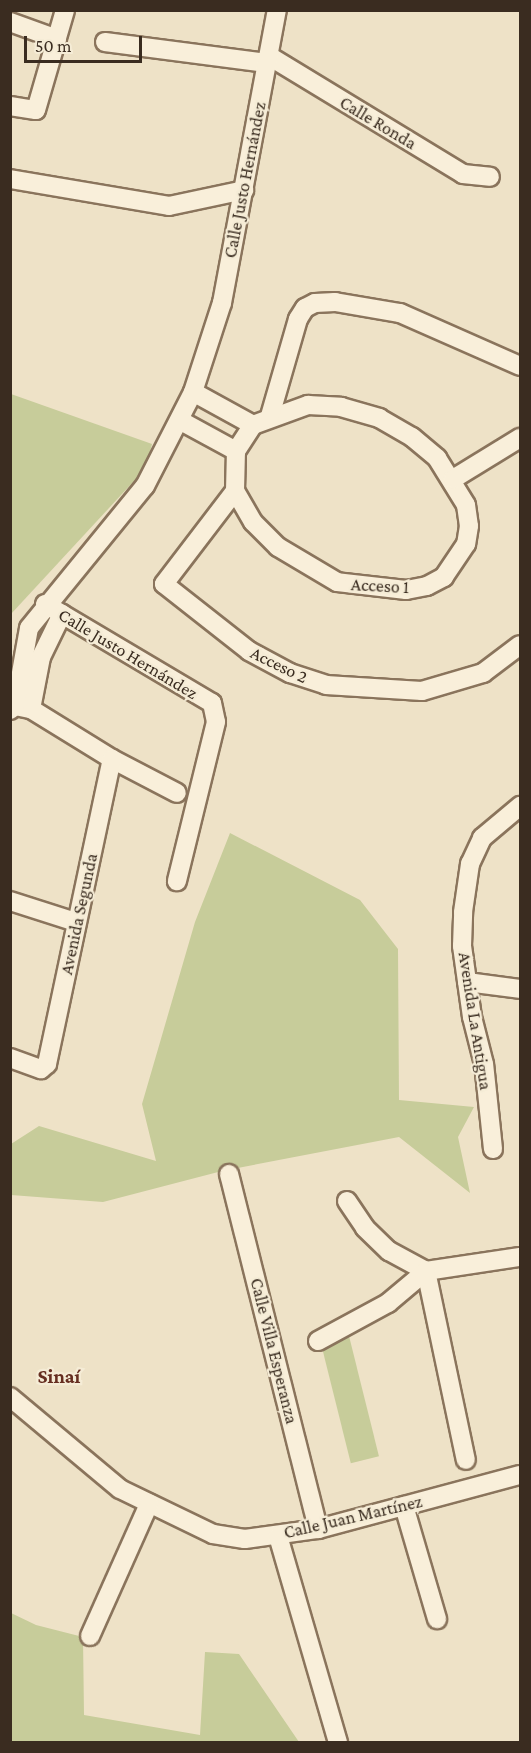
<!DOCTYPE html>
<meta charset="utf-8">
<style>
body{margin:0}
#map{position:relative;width:531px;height:1753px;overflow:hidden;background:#eee2c7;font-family:"Crimson Pro",serif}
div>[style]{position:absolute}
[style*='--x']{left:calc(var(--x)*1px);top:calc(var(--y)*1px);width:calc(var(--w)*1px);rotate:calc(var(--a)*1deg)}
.green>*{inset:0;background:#c7cc9a;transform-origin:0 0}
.roads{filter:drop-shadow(2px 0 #8a745c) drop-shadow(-2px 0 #8a745c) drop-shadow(0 2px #8a745c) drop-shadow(0 -2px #8a745c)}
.minor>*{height:18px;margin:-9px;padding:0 9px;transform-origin:9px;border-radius:9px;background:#f9efda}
span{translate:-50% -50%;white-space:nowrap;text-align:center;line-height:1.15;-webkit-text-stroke:4.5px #f5ecd6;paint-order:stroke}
.street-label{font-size:18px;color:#3a2c20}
.neighbourhood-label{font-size:20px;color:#662e20;font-weight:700}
.frame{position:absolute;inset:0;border:12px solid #3a2c20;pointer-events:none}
.scale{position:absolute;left:24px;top:36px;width:118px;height:27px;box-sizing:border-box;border:3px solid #3a2c20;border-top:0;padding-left:8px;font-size:18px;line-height:21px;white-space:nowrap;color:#3a2c20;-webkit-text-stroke:4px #f5ecd6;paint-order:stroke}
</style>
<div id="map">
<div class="green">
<i style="clip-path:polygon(11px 394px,152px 444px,146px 468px,11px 614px)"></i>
<i style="clip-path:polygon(230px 833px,360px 900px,398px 949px,399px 1100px,474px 1107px,458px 1137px,470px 1193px,399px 1137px,222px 1171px,103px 1202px,11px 1195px,11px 1144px,39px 1126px,156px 1161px,142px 1104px,195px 922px)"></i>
<i style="left:348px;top:1332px;width:128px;height:29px;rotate:76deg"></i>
<i style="clip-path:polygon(11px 1613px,36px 1625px,83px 1637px,84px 1715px,200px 1735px,205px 1652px,239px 1654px,299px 1742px,11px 1742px)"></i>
</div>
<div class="roads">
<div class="minor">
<i style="--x:10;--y:22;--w:50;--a:19.9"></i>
<i style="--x:105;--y:42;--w:163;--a:7.4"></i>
<i style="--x:269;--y:56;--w:227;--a:31.3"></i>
<i style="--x:463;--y:174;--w:27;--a:6"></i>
<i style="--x:10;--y:106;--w:26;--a:9"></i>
<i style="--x:36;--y:110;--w:104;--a:-73.8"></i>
<i style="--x:10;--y:179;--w:161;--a:9.6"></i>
<i style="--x:169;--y:206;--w:77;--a:-12"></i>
<i style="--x:193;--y:392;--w:68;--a:28.8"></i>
<i style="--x:308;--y:405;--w:33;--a:3"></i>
<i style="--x:341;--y:407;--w:40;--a:16"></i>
<i style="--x:379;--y:418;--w:38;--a:30"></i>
<i style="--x:412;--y:437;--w:33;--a:40"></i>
<i style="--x:437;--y:458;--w:55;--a:58.3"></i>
<i style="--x:466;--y:505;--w:21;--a:82"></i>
<i style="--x:469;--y:526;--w:18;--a:99"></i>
<i style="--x:466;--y:544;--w:40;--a:124"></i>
<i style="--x:444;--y:577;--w:19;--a:152"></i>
<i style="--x:427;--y:586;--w:21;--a:169"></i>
<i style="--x:406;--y:590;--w:69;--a:-173.4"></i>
<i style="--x:337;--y:582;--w:69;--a:-149.3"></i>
<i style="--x:278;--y:547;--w:35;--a:-135"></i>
<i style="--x:253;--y:522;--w:36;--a:-120"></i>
<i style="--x:235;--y:491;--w:40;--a:-88.6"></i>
<i style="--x:236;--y:451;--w:31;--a:-57"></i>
<i style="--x:253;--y:425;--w:59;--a:-20"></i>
<i style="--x:270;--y:416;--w:101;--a:-73.9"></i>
<i style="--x:298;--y:319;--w:13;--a:-58"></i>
<i style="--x:305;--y:308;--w:11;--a:-27"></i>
<i style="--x:315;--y:303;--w:20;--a:-3"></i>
<i style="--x:335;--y:302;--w:66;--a:9.6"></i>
<i style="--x:400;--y:313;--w:131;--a:23.8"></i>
<i style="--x:181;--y:421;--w:63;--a:28.6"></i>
<i style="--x:453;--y:479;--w:79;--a:-31.5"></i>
<i style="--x:235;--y:491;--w:117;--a:127.4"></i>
<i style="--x:164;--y:584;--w:108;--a:38.2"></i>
<i style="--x:249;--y:651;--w:47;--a:28.2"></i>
<i style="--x:290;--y:673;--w:38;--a:18"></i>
<i style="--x:326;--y:685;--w:96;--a:3.6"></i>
<i style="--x:422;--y:691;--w:64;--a:-16.4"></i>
<i style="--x:483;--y:673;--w:46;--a:-37.1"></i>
<i style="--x:45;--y:604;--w:194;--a:30.7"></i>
<i style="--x:212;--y:703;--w:19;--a:78"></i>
<i style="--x:216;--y:722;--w:164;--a:103.8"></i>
<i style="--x:15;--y:706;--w:16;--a:11"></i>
<i style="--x:31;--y:709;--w:95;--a:31.7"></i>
<i style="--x:112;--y:759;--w:73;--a:27.6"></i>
<i style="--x:31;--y:709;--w:53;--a:-79.1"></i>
<i style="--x:41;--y:657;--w:48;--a:-64"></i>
<i style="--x:10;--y:710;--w:6;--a:-39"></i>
<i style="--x:15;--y:706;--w:79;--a:-79.8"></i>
<i style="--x:29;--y:628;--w:183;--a:-50.8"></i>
<i style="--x:145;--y:486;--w:106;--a:-62.9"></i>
<i style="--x:193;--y:392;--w:94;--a:-72"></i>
<i style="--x:222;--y:303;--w:298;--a:-79.4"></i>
<i style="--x:10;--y:901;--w:69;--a:17.7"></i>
<i style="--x:467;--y:982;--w:53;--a:7.5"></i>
<i style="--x:10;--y:1058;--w:33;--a:20"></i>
<i style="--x:41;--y:1069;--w:8;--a:-40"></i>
<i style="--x:47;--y:1064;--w:312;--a:-78"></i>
<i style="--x:493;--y:1149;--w:85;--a:-96"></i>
<i style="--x:484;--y:1064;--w:49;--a:-104.3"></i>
<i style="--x:472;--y:1017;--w:72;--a:-98"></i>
<i style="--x:462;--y:946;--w:34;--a:-88"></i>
<i style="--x:463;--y:912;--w:49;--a:-81.7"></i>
<i style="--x:470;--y:864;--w:29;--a:-65"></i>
<i style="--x:482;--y:838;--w:50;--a:-40.1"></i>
<i style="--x:229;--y:1174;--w:366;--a:75.9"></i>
<i style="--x:347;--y:1201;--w:32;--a:56"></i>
<i style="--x:365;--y:1228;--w:33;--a:44"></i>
<i style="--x:389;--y:1251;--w:42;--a:28.4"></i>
<i style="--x:426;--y:1271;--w:95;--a:-8.5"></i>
<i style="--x:426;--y:1271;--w:193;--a:78.1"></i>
<i style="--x:318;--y:1341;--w:80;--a:-28.5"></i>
<i style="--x:388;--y:1303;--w:50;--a:-40.1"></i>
<i style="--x:10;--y:1397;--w:143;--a:39.9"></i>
<i style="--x:120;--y:1489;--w:103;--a:25.8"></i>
<i style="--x:213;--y:1534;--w:32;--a:9"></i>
<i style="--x:245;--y:1539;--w:74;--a:-7.8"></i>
<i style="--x:318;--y:1529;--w:209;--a:-15"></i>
<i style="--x:404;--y:1506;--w:118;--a:73.7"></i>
<i style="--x:278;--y:1536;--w:215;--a:73.8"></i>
<i style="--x:90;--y:1636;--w:145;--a:-65.9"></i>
</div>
</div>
<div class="street-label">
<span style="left:378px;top:123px;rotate:31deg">Calle Ronda</span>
<span style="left:245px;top:180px;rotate:-79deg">Calle Justo Hernández</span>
<span style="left:380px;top:586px;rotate:3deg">Acceso 1</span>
<span style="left:128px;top:654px;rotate:31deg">Calle Justo Hernández</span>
<span style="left:279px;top:665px;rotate:26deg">Acceso 2</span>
<span style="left:79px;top:914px;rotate:-78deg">Avenida Segunda</span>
<span style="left:475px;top:1021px;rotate:81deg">Avenida La Antigua</span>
<span style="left:274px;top:1351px;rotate:76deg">Calle Villa Esperanza</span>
<span style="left:353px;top:1517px;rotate:-13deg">Calle Juan Martínez</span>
</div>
<div class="neighbourhood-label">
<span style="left:59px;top:1376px">Sinaí</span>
</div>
<div class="frame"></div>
<div class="scale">50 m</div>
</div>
